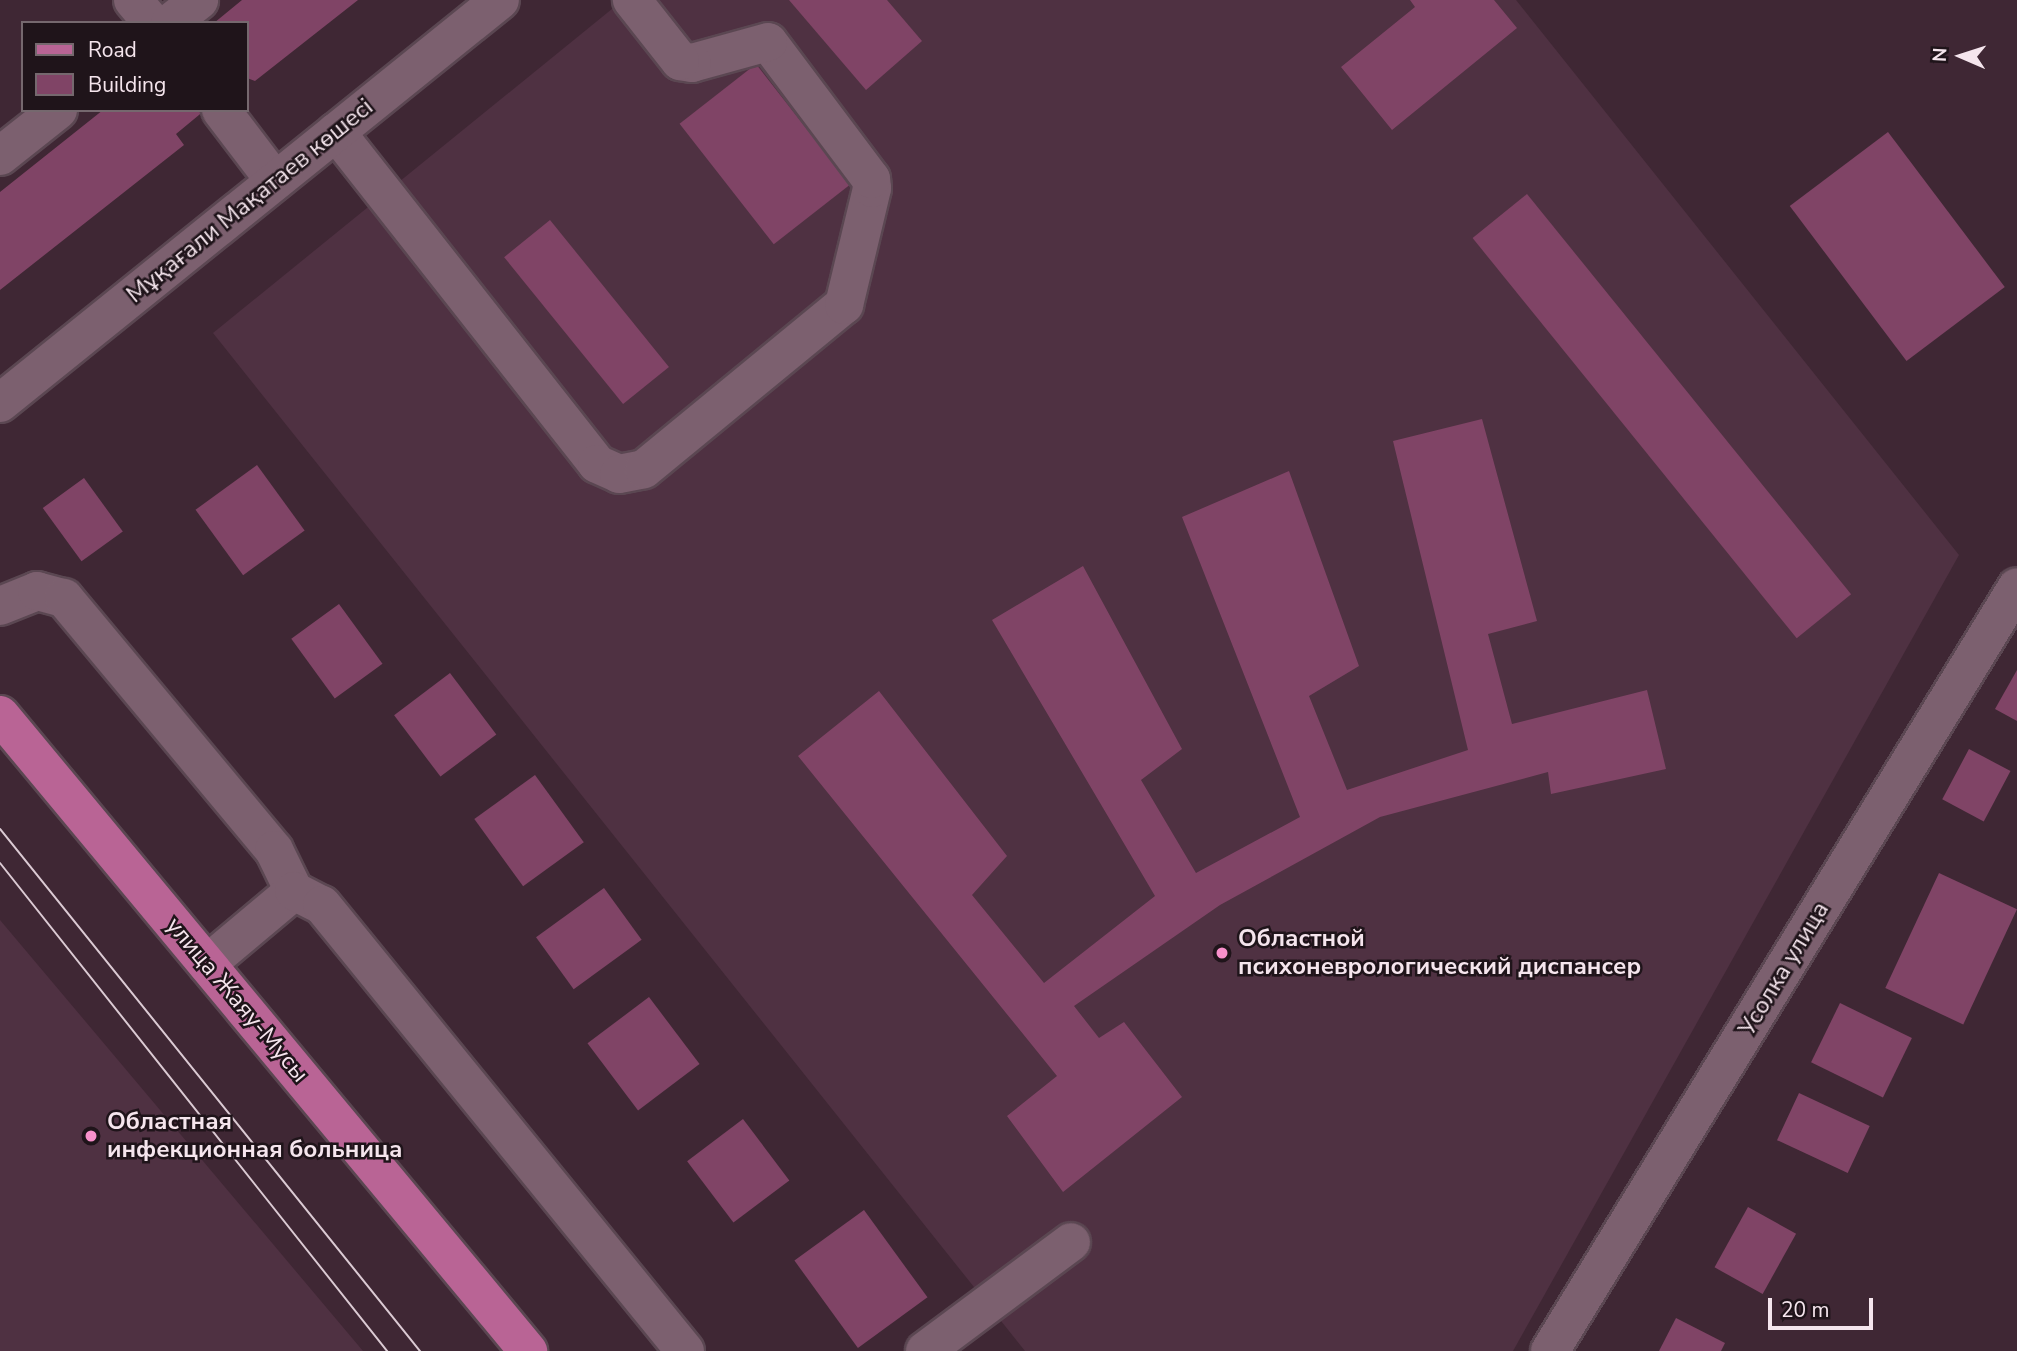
<!DOCTYPE html>
<meta charset="utf-8">
<style>
body{margin:0}
#map{position:relative;width:2017px;height:1351px;overflow:hidden;background:#3f2734;font-family:"Nunito Sans",sans-serif}
div>[style]{position:absolute}
[style*='--x']{left:calc(var(--x)*1px);top:calc(var(--y)*1px);width:calc(var(--w)*1px);rotate:calc(var(--a)*1deg)}
.built>*{inset:0;background:#4f3142}
.building>*{inset:0;background:#804466;transform-origin:0 0}
.roads{filter:drop-shadow(2px 0 #5b4752) drop-shadow(-2px 0 #5b4752) drop-shadow(0 2px #5b4752) drop-shadow(0 -2px #5b4752)}
.minor>*{height:38px;margin:-19px;padding:0 19px;transform-origin:19px;border-radius:19px;background:#7c606f}
.major>*{height:38px;margin:-19px;padding:0 19px;transform-origin:19px;border-radius:19px;background:#b96495}
.tram>*{height:2px;margin:-1px;padding:0 1px;transform-origin:1px;border-radius:1px;background:#dbcad3}
.dots>*{width:19px;height:19px;translate:-50% -50%;box-sizing:border-box;border:4px solid #1f141a;border-radius:50%}
span{translate:-50% -50%;white-space:nowrap;text-align:center;line-height:1.15;-webkit-text-stroke:5px #1f141a;paint-order:stroke}
.street-label{font-size:24px;color:#f5e5ed}
.poi-label{font-size:24px;color:#f5e5ed;font-weight:700}
.left{translate:0 -50%;text-align:left}
.legend{position:absolute;left:21px;top:21px;width:228px;height:91px;box-sizing:border-box;background:#1f141a;border:2px solid #75686e;margin:0;padding:9px 12px;list-style:none;font-size:21px;color:#f5e5ed}
.legend li{display:flex;align-items:center;gap:14px;height:35px}
.legend b{width:35px;border:2px solid #75686e}
.north{position:absolute;left:1926px;top:21px;width:70px;height:70px;-webkit-text-stroke:5px #1f141a;paint-order:stroke;rotate:273deg;font-size:19px;font-weight:700;line-height:28px;text-align:center;color:#f5e5ed}
.north::after{content:'';display:block;margin:auto;width:24px;height:32px;background:#f5e5ed;clip-path:polygon(50% 0,100% 100%,50% 72%,0 100%)}
.scale{position:absolute;left:1768px;top:1298px;width:105px;height:32px;box-sizing:border-box;border:4px solid #f5e5ed;border-top:0;padding-left:9px;font-size:21px;line-height:24px;white-space:nowrap;color:#f5e5ed;-webkit-text-stroke:5px #1f141a;paint-order:stroke}
</style>
<div id="map">
<div class="built">
<i style="clip-path:polygon(623px 0,1516px 0,1959px 555px,1513px 1351px,1025px 1351px,213px 333px)"></i>
<i style="clip-path:polygon(0 920px,363px 1351px,0 1351px)"></i>
</div>
<div class="building">
<i style="clip-path:polygon(242px 0,358px 0,255px 81px,247px 78px,247px 23px,214px 23px)"></i>
<i style="clip-path:polygon(789px 0,887px 0,922px 41px,866px 90px)"></i>
<i style="clip-path:polygon(1410px 0,1494px 0,1517px 28px,1392px 130px,1341px 67px,1415px 7px)"></i>
<i style="left:756px;top:64px;width:153px;height:97px;rotate:52deg"></i>
<i style="clip-path:polygon(103px 110px,205px 110px,176px 134px,184px 145px,0 290px,0 192px)"></i>
<i style="left:1888px;top:132px;width:194px;height:123px;rotate:53deg"></i>
<i style="left:1527px;top:194px;width:515px;height:70px;rotate:51deg"></i>
<i style="left:550px;top:220px;width:189px;height:59px;rotate:51deg"></i>
<i style="clip-path:polygon(1482px 419px,1537px 621px,1488px 634px,1512px 724px,1647px 690px,1666px 769px,1551px 794px,1548px 772px,1380px 817px,1220px 905px,1074px 1006px,1099px 1038px,1124px 1022px,1182px 1097px,1063px 1192px,1007px 1116px,1057px 1076px,798px 756px,879px 691px,1007px 856px,972px 895px,1044px 983px,1155px 896px,992px 620px,1083px 566px,1182px 749px,1141px 780px,1196px 873px,1300px 817px,1182px 517px,1289px 471px,1359px 666px,1309px 696px,1347px 790px,1468px 750px,1393px 441px)"></i>
<i style="left:257px;top:465px;width:81px;height:76px;rotate:54deg"></i>
<i style="left:84px;top:478px;width:66px;height:51px;rotate:54deg"></i>
<i style="left:339px;top:604px;width:74px;height:59px;rotate:54deg"></i>
<i style="clip-path:polygon(2017px 670px,2017px 721px,1995px 709px)"></i>
<i style="left:450px;top:673px;width:77px;height:70px;rotate:53deg"></i>
<i style="left:1969px;top:749px;width:47px;height:57px;rotate:28deg"></i>
<i style="left:535px;top:775px;width:83px;height:75px;rotate:54deg"></i>
<i style="left:1939px;top:873px;width:86px;height:127px;rotate:25deg"></i>
<i style="left:604px;top:888px;width:64px;height:84px;rotate:54deg"></i>
<i style="left:649px;top:997px;width:84px;height:77px;rotate:53deg"></i>
<i style="left:1840px;top:1003px;width:80px;height:66px;rotate:26deg"></i>
<i style="left:1799px;top:1093px;width:78px;height:52px;rotate:25deg"></i>
<i style="left:743px;top:1119px;width:77px;height:70px;rotate:53deg"></i>
<i style="left:1748px;top:1207px;width:55px;height:69px;rotate:29deg"></i>
<i style="left:864px;top:1210px;width:108px;height:86px;rotate:54deg"></i>
<i style="clip-path:polygon(1676px 1318px,1725px 1343px,1721px 1351px,1659px 1351px)"></i>
</div>
<div class="roads">
<div class="minor">
<i style="--x:133;--y:0;--w:30;--a:50"></i>
<i style="--x:170;--y:23;--w:37;--a:-38"></i>
<i style="--x:221;--y:110;--w:89;--a:52.7"></i>
<i style="--x:336;--y:132;--w:422;--a:51.8"></i>
<i style="--x:597;--y:464;--w:24;--a:24"></i>
<i style="--x:619;--y:474;--w:25;--a:-11"></i>
<i style="--x:644;--y:469;--w:259;--a:-39.4"></i>
<i style="--x:844;--y:305;--w:120;--a:-76.5"></i>
<i style="--x:872;--y:188;--w:9;--a:-96"></i>
<i style="--x:871;--y:179;--w:171;--a:-126.9"></i>
<i style="--x:768;--y:42;--w:79;--a:164.6"></i>
<i style="--x:692;--y:63;--w:12;--a:-171"></i>
<i style="--x:680;--y:61;--w:78;--a:-128.2"></i>
<i style="--x:0;--y:156;--w:74;--a:-38.4"></i>
<i style="--x:0;--y:403;--w:642;--a:-38.87"></i>
<i style="--x:0;--y:606;--w:40;--a:-22"></i>
<i style="--x:37;--y:591;--w:28;--a:15"></i>
<i style="--x:64;--y:598;--w:328;--a:50.2"></i>
<i style="--x:274;--y:850;--w:46;--a:64"></i>
<i style="--x:207;--y:964;--w:114;--a:-40"></i>
<i style="--x:294;--y:891;--w:31;--a:27"></i>
<i style="--x:322;--y:905;--w:575;--a:50.86"></i>
<i style="--x:925;--y:1351;--w:182;--a:-36.7"></i>
<i style="--x:1550;--y:1351;--w:895;--a:-58.56"></i>
</div>
<div class="major">
<i style="--x:0;--y:715;--w:827;--a:50.3"></i>
</div>
</div>
<div class="tram">
<i style="--x:0;--y:829;--w:670;--a:51.18"></i>
<i style="--x:0;--y:863;--w:623;--a:51.58"></i>
</div>
<div class="dots">
<i style="left:1222px;top:953px;background:#f890cb"></i>
<i style="left:91px;top:1136px;background:#f890cb"></i>
</div>
<div class="street-label">
<span style="left:250px;top:201px;rotate:-39deg">Мұқағали Мақатаев көшесі</span>
<span style="left:1784px;top:969px;rotate:-59deg">Усолка улица</span>
<span style="left:237px;top:1000px;rotate:50deg">улица Жаяу-Мусы</span>
</div>
<div class="poi-label">
<span class="left" style="left:1238px;top:953px">Областной<br>психоневрологический диспансер</span>
<span class="left" style="left:107px;top:1136px">Областная<br>инфекционная больница</span>
</div>
<ul class="legend">
<li><b style="height:9px;background:#b96495"></b>Road</li>
<li><b style="height:19px;background:#804466"></b>Building</li>
</ul>
<div class="north">N</div>
<div class="scale">20 m</div>
</div>
